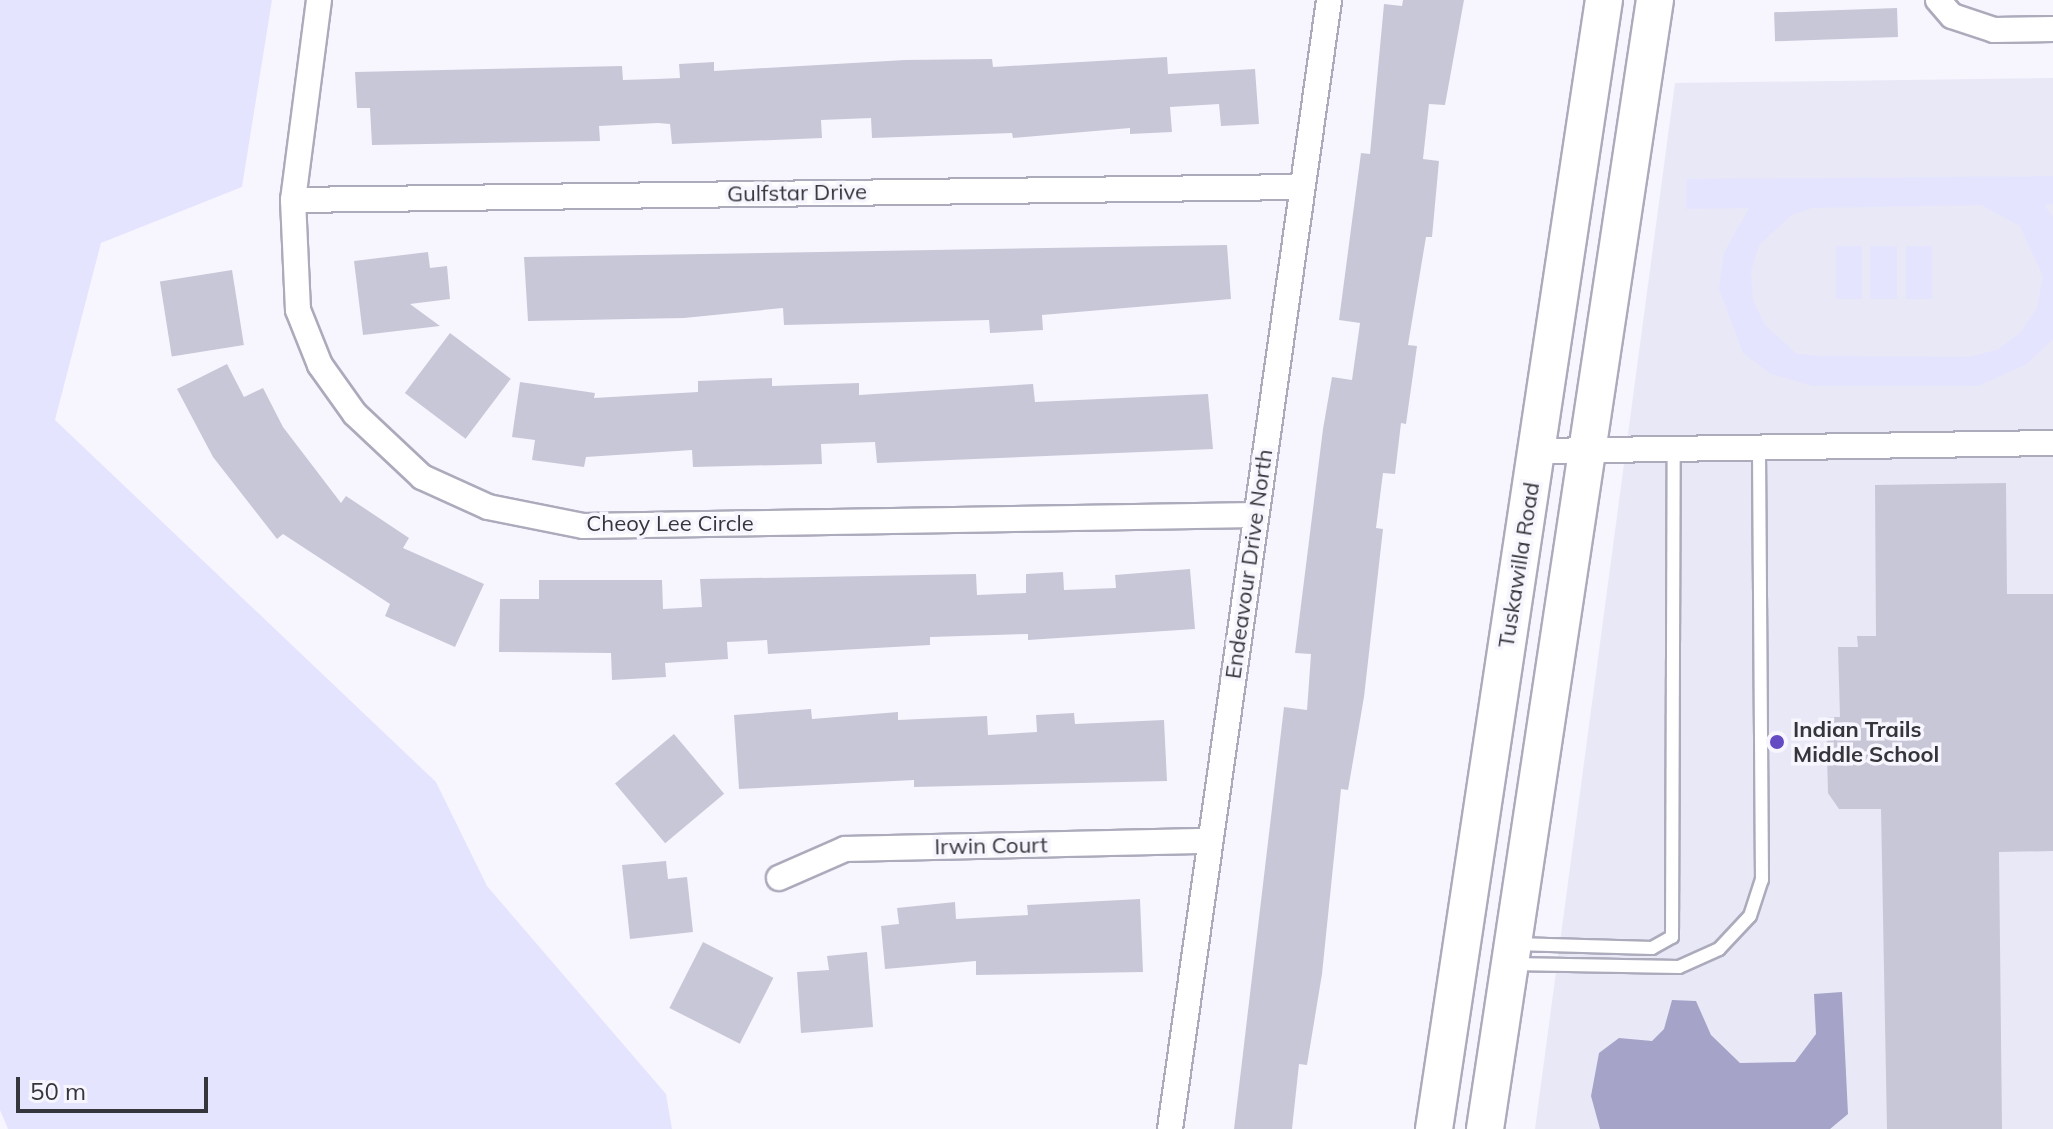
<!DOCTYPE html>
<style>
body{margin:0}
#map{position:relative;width:2053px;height:1129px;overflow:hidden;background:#f7f6fe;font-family:Mulish,sans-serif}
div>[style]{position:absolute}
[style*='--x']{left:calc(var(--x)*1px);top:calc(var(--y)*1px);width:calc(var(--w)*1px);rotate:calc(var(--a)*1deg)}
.built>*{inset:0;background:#e8e8f7}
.green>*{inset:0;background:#e5e4ff;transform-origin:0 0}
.water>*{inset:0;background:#a5a3c7}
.building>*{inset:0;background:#c8c7d8;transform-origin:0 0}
.roads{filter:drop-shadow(2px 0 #acabbc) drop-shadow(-2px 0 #acabbc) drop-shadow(0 2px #acabbc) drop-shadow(0 -2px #acabbc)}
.service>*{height:12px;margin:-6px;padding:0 6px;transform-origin:6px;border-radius:6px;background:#fff}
.minor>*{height:24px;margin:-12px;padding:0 12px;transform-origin:12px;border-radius:12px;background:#fff}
.secondary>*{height:36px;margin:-18px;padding:0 18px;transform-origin:18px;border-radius:18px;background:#fff}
.dots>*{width:22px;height:22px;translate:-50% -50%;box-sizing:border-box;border:4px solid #f7f6fe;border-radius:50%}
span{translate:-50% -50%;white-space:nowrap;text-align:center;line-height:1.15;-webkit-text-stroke:7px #f7f6fe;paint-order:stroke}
.street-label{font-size:22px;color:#35353c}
.poi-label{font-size:22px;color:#35353c;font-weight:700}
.left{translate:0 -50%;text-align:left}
.scale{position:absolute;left:16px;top:1077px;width:192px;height:36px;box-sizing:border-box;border:4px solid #35353c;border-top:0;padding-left:10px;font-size:24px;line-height:28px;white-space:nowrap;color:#35353c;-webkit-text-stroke:6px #f7f6fe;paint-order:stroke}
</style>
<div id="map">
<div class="built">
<i style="clip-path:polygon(2053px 78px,2053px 1129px,1535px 1129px,1675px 83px)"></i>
</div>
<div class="green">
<i style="clip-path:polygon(0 0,272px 0,242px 187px,101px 243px,55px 420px,436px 782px,487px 886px,666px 1094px,672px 1129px,8px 1129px,0 1110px)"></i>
<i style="clip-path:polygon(evenodd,2053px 176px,2053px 204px,2044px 205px,2053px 217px,2053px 339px,2027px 364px,1978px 386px,1813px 386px,1771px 374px,1743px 353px,1719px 289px,1724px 253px,1749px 208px,1686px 209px,1687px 179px,2053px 176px,1981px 205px,2020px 226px,2043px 277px,2037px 308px,2021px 332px,1997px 350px,1969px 357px,1820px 356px,1797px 354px,1765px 325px,1753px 300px,1751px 272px,1759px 245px,1792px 215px,1812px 208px,1981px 205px)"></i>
<i style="left:1836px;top:246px;width:26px;height:53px"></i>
<i style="left:1870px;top:246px;width:27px;height:53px"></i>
<i style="left:1906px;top:246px;width:26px;height:53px"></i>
</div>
<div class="water">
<i style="clip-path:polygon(1842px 992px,1848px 1114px,1830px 1129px,1600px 1129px,1591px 1096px,1599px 1053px,1619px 1038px,1652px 1041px,1664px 1029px,1672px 1000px,1696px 1001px,1711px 1035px,1740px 1063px,1795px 1062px,1816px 1034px,1814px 994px)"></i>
</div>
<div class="building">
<i style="clip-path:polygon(1403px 0,1464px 0,1445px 105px,1429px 104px,1423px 159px,1439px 161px,1432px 237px,1426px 237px,1408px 345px,1417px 346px,1406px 424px,1401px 423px,1395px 474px,1383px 473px,1376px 528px,1383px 529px,1364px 697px,1348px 790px,1341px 789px,1322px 974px,1307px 1065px,1299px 1064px,1292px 1129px,1234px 1129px,1284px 707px,1307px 710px,1311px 654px,1295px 653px,1323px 429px,1332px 377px,1352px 380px,1360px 323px,1339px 320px,1361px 153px,1370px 154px,1384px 4px,1402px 6px)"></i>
<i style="left:1897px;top:8px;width:29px;height:123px;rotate:88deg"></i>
<i style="clip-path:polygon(1167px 57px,1168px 74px,1255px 69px,1259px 124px,1221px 126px,1219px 104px,1170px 107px,1172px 132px,1130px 134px,1130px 128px,1013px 138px,1012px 133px,872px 138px,871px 118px,821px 120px,822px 138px,672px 144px,670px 124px,658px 123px,599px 126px,600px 141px,372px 145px,370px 108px,357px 108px,355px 72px,622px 66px,623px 80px,656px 79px,680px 78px,679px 64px,714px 62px,714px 71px,905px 60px,992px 59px,993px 67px)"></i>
<i style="clip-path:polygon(1227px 245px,1231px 299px,1042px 315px,1043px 330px,990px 333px,989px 320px,784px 325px,783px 308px,684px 318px,528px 321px,524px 257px)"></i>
<i style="clip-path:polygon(428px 252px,430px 268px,447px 266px,450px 299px,410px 304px,440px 326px,363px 335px,354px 261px)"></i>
<i style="left:232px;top:270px;width:76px;height:73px;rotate:81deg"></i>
<i style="left:450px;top:333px;width:76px;height:75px;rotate:37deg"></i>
<i style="clip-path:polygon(227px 364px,244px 397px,263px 388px,283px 427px,341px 503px,346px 496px,409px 538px,403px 548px,484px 584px,455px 647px,385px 616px,390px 604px,283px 534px,277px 539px,213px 457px,177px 389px)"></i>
<i style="clip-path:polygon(772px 378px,772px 386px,859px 383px,859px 395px,1033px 384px,1035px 402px,1208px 394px,1213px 449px,877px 463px,875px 442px,821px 444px,822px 464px,693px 467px,692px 450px,586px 457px,584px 467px,532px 460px,535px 440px,512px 437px,520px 382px,595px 393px,594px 398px,698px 392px,698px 381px)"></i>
<i style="clip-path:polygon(2006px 483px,2007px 594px,2053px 594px,2053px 851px,1999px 852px,2002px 1129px,1887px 1129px,1881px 809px,1839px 809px,1828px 793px,1826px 717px,1840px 717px,1838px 647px,1858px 647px,1857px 636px,1876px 636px,1875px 485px)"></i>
<i style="clip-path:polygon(1190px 569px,1195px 629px,1028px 640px,1028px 634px,930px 637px,930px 645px,768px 654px,767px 640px,727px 642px,728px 659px,665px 663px,666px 677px,612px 680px,611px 653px,499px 652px,500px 599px,539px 599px,539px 580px,662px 580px,663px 609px,702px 607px,700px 579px,976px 574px,977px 595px,1026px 593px,1026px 574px,1063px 572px,1064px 590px,1116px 588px,1115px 575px)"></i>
<i style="clip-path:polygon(811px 709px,812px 719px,898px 712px,898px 720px,987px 716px,988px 735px,1037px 732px,1036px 715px,1074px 713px,1075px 724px,1164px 720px,1167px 781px,914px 787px,914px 780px,739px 789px,734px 715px)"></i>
<i style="left:674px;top:734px;width:78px;height:77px;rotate:50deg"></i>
<i style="clip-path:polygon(666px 861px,668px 879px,687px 877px,693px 932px,630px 939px,622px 865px)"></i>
<i style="clip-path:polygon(1140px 899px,1143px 972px,976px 975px,976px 961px,885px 969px,881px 926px,899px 924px,897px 908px,955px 902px,956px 919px,1028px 915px,1027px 905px)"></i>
<i style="left:703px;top:942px;width:79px;height:74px;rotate:27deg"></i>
<i style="clip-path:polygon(867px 952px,873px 1027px,801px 1033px,797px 972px,829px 970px,827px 956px)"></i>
</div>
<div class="roads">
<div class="service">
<i style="--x:1515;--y:944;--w:137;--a:1.7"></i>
<i style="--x:1652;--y:948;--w:23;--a:-29"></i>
<i style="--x:1672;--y:937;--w:485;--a:-89.8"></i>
<i style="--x:1512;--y:964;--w:167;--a:1"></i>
<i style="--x:1679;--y:967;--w:44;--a:-24.2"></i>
<i style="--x:1719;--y:949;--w:45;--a:-46.8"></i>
<i style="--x:1750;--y:916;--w:38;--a:-72"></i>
<i style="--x:1762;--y:880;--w:430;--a:-90.4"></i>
</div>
<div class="minor">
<i style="--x:319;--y:0;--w:202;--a:97.4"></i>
<i style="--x:293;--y:200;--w:110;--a:87.4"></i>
<i style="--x:298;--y:310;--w:59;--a:68.2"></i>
<i style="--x:320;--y:365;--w:60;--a:54.5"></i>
<i style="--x:355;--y:414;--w:92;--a:43.2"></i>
<i style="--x:422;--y:477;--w:72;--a:24.4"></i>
<i style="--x:488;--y:507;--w:97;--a:11.3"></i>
<i style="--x:583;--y:526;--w:673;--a:-0.94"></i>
<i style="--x:1938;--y:0;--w:21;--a:49"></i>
<i style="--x:1952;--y:16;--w:44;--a:18.4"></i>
<i style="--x:1994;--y:30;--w:59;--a:-1"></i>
<i style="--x:293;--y:200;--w:1008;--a:-0.74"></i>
<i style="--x:1537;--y:451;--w:516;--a:-0.89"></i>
<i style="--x:779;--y:878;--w:72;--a:-23.7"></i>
<i style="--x:845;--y:849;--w:364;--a:-1.3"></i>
<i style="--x:1170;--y:1129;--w:1140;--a:-81.98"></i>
</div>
<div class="secondary">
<i style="--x:1434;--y:1129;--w:1142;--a:-81.44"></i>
<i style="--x:1485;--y:1129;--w:1142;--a:-81.44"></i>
</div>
</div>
<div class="dots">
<i style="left:1777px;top:742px;background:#644ac3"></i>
</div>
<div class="street-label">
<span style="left:797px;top:193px;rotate:-1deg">Gulfstar Drive</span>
<span style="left:670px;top:524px">Cheoy Lee Circle</span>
<span style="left:1249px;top:564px;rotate:-82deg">Endeavour Drive North</span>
<span style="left:1519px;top:565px;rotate:-81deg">Tuskawilla Road</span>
<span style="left:991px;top:846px;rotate:-1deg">Irwin Court</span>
</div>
<div class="poi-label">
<span class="left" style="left:1793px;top:742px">Indian Trails<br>Middle School</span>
</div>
<div class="scale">50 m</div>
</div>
